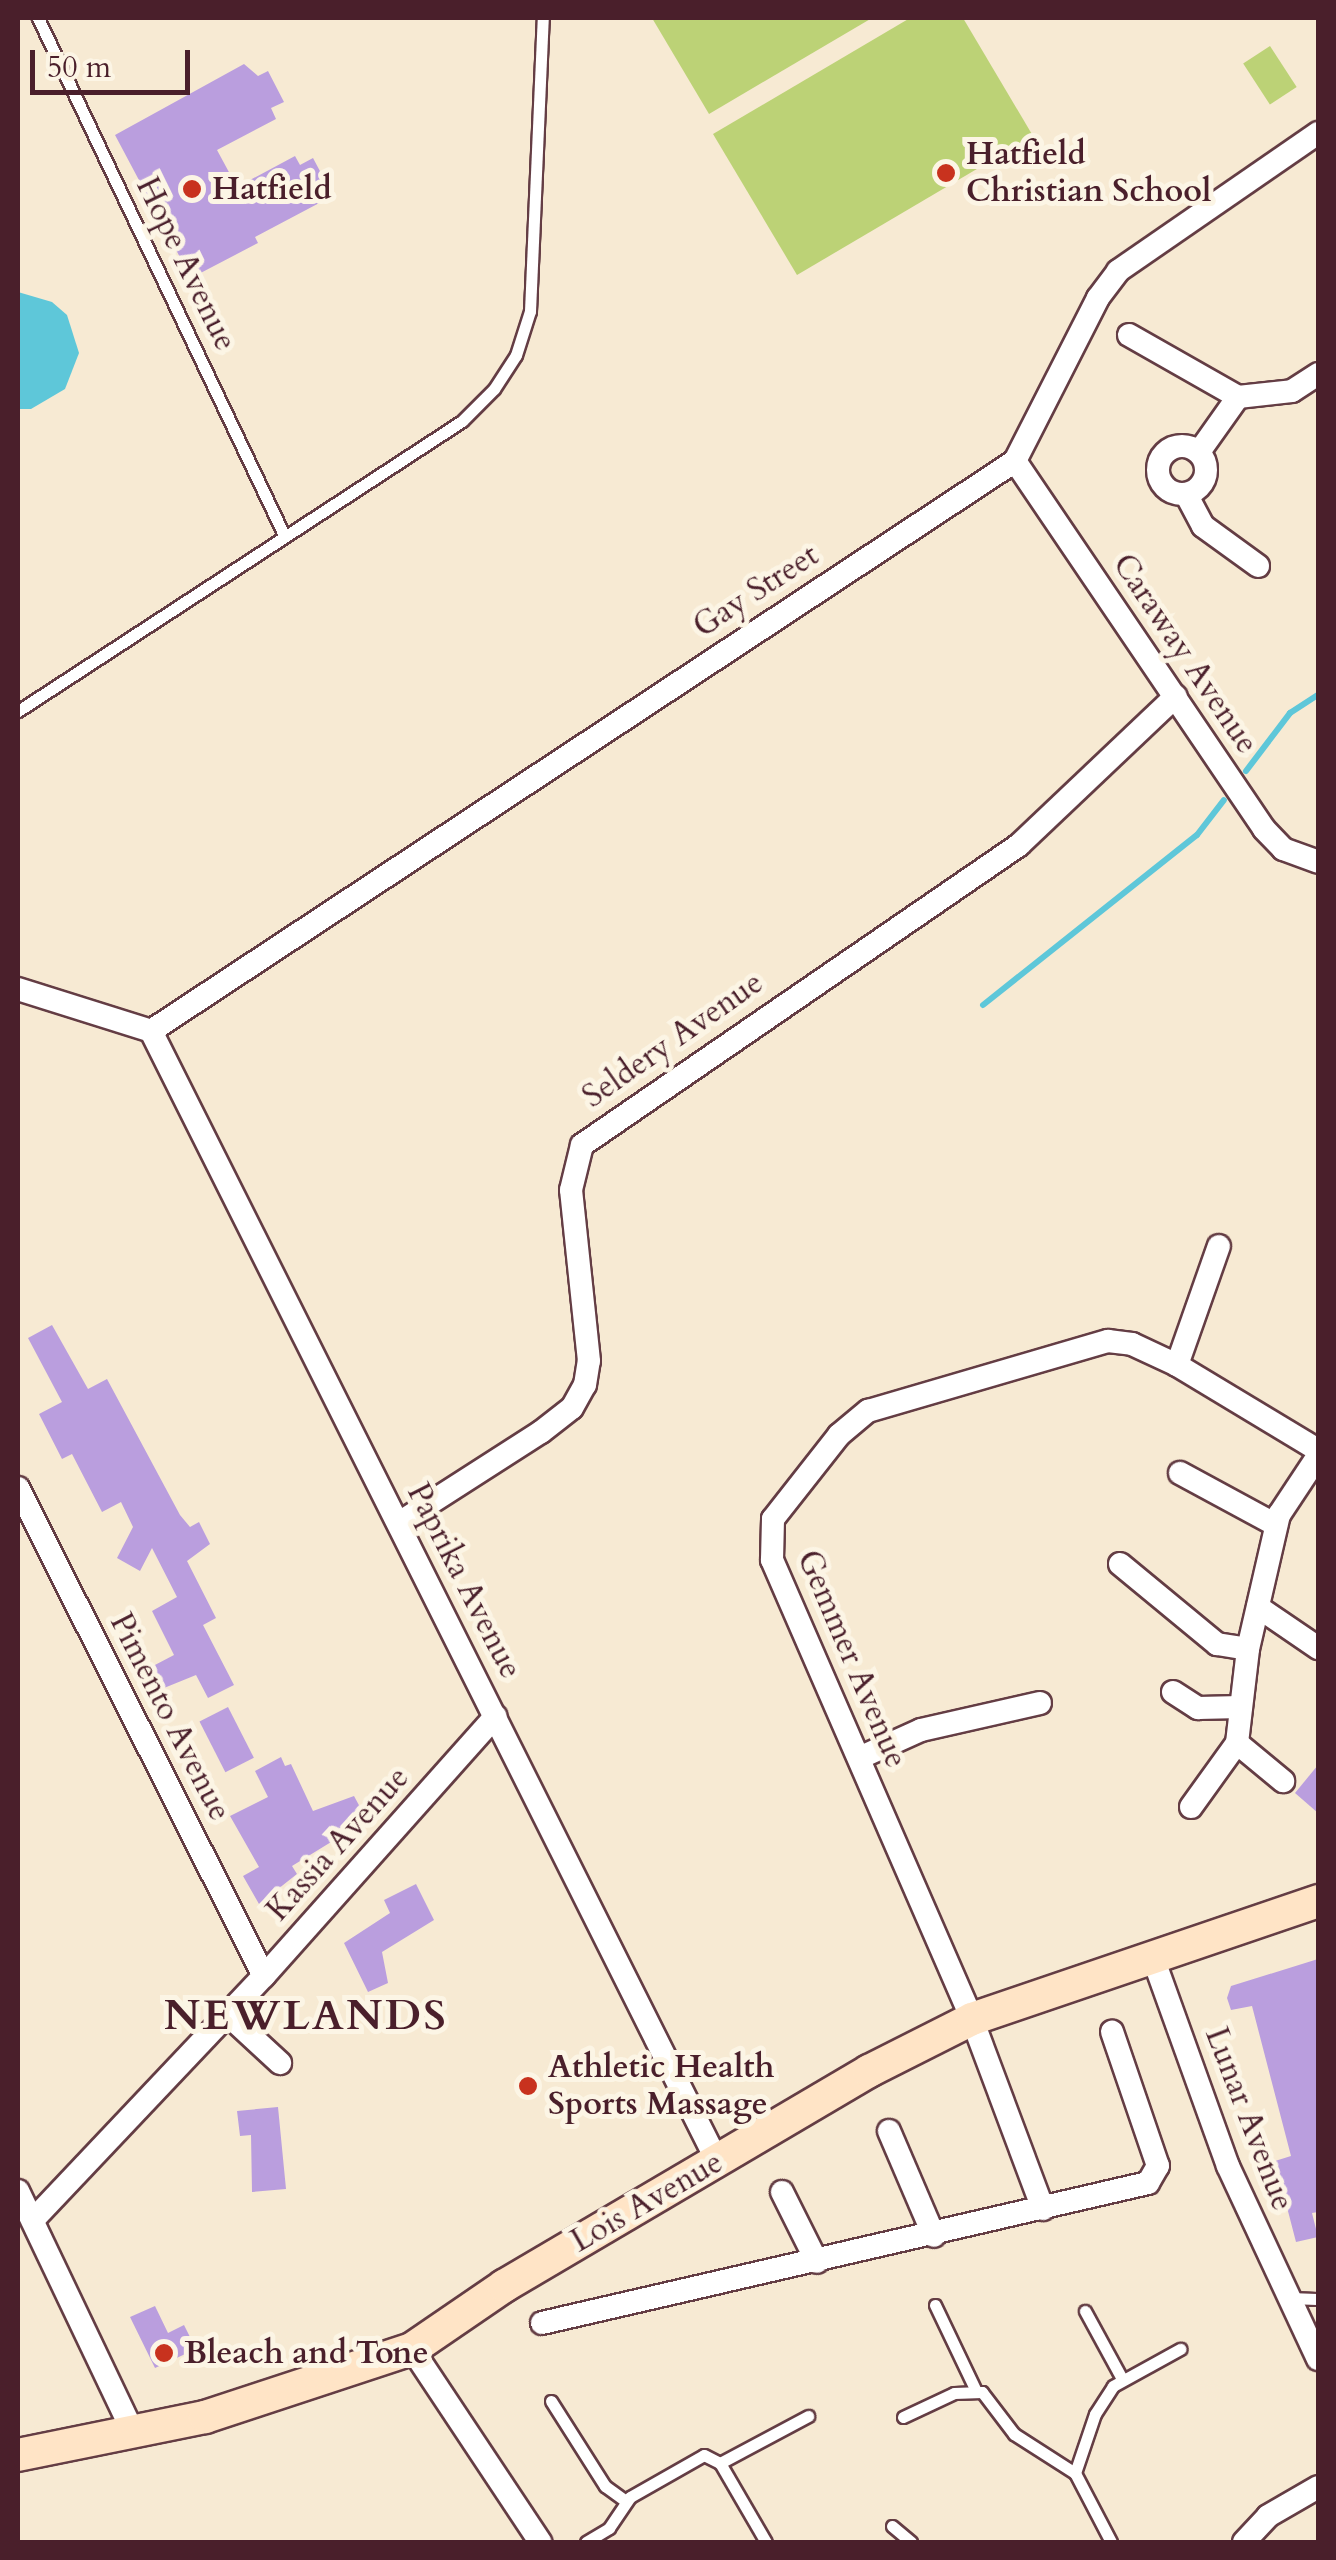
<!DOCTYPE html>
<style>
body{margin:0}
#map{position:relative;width:1336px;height:2560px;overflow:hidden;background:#f7ead3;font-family:Cardo,serif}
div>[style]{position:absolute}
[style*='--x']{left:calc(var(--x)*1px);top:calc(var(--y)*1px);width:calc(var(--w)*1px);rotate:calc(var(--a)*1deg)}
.green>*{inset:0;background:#bcd276;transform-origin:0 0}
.water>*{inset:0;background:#5ec7d9}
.stream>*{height:6px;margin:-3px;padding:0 3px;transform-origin:3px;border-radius:3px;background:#5ec7d9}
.building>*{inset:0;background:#ba9ede;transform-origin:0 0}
.roads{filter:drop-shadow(2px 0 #643d44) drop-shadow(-2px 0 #643d44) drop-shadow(0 2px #643d44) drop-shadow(0 -2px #643d44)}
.lane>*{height:11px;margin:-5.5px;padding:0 5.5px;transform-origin:5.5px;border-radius:5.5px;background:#fff}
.street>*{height:22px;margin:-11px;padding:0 11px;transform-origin:11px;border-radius:11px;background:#fff}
.street>.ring{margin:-11px;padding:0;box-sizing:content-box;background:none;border:22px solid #fff;border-radius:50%}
.secondary>*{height:32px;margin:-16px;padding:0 16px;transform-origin:16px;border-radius:16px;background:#ffe4c6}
.dots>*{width:28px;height:28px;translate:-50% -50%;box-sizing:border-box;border:5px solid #fcf5e5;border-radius:50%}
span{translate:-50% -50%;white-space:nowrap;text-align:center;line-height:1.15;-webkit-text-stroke:10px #fcf5e5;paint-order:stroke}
.poi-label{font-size:32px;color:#4a1f2b;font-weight:700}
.left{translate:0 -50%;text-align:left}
.street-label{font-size:32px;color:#4a1f2b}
.district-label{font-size:42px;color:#4a1f2b;font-weight:700;letter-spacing:2.5px}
.frame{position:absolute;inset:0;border:20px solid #4a1f2b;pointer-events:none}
.scale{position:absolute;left:30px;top:50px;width:160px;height:45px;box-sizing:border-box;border:5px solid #4a1f2b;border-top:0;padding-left:12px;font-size:30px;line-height:35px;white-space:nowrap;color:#4a1f2b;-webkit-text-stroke:8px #fcf5e5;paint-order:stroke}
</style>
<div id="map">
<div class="green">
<i style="clip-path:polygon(652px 18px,872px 18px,709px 114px)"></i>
<i style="clip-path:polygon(910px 18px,963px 18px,1033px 136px,797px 275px,713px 134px)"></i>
<i style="left:1270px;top:46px;width:49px;height:32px;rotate:57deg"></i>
</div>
<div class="water">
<i style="clip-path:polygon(18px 292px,52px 302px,67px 315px,79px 353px,65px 389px,31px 409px,18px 409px)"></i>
</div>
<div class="stream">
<i style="--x:1246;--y:771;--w:73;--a:-52.8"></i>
<i style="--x:1290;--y:713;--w:33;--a:-33"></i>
<i style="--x:983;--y:1005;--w:273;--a:-38.5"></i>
<i style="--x:1197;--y:835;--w:44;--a:-52.4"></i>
</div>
<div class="building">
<i style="clip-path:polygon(244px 64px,258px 76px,268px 71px,284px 102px,271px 108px,276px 119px,217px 150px,237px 187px,295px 156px,300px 165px,313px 158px,330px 190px,319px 195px,323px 201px,255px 237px,258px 243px,191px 278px,115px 135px)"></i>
<i style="clip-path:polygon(52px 1325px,88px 1389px,107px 1379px,180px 1515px,190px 1527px,199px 1522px,210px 1544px,187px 1561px,216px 1618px,203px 1625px,234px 1685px,208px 1698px,196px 1675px,164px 1688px,153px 1666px,174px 1655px,152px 1611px,177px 1597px,152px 1548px,140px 1571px,117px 1558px,133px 1527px,121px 1502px,102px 1512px,72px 1454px,62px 1459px,39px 1414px,62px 1402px,28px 1338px)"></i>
<i style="left:228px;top:1707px;width:57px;height:32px;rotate:63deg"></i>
<i style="clip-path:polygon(281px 1757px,285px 1766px,291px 1764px,313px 1811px,354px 1796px,367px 1820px,292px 1866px,297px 1874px,259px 1904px,243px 1876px,259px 1867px,230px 1816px,268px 1797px,255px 1771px)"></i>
<i style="clip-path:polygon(1318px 1765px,1318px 1813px,1295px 1793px)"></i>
<i style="clip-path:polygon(416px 1884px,434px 1920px,382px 1952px,388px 1983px,368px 1992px,344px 1943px,390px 1913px,384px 1900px)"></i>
<i style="clip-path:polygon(1318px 1959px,1318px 2212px,1312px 2213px,1318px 2237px,1296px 2242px,1275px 2161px,1291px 2156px,1252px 2006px,1231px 2010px,1227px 1998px,1231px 1986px)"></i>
<i style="clip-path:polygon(278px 2107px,286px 2189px,252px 2192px,251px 2135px,240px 2136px,237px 2111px)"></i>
<i style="clip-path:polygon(155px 2306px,168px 2333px,184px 2325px,196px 2349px,155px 2368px,130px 2317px)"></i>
</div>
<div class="roads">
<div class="lane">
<i style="--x:38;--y:18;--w:573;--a:64.55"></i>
<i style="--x:18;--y:711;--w:530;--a:-33.15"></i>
<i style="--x:462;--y:421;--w:45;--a:-45"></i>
<i style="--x:494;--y:389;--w:40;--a:-57.1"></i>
<i style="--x:516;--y:355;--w:46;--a:-72.3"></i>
<i style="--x:530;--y:311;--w:293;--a:-87.5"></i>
<i style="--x:1288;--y:2298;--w:30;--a:2"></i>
<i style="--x:935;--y:2305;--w:95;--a:64.5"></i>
<i style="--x:1085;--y:2311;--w:77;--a:61.4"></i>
<i style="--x:551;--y:2401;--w:101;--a:57.6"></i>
<i style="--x:605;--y:2486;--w:26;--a:36"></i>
<i style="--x:903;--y:2417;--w:56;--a:-25.2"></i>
<i style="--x:954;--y:2393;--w:28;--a:-2"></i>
<i style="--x:982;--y:2392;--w:53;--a:52.7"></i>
<i style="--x:1014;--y:2434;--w:72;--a:32.6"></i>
<i style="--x:1075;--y:2473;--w:78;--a:62.4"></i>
<i style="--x:720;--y:2463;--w:100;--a:-28.1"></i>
<i style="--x:1075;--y:2473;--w:62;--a:-71.3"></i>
<i style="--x:1095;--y:2414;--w:33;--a:-57"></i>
<i style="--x:1113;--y:2386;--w:77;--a:-28.9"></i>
<i style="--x:892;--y:2526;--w:25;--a:40"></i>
<i style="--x:586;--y:2542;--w:27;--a:-31"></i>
<i style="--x:609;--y:2528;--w:37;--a:-56"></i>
<i style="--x:630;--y:2497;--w:85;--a:-29.6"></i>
<i style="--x:704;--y:2455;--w:18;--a:27"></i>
<i style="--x:720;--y:2463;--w:91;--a:59.8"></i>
</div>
<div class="street">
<i style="--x:1129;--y:335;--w:125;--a:29.6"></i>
<i class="ring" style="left:1158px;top:446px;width:26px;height:26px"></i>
<i style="--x:1199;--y:452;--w:67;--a:-54.7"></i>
<i style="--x:1238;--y:397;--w:54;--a:-6.3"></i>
<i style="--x:1292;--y:391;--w:31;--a:-33"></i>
<i style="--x:1015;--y:461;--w:444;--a:55.9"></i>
<i style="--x:1264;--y:829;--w:28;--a:46"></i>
<i style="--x:1283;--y:849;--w:37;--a:20"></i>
<i style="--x:1186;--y:494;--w:36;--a:62"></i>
<i style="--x:1203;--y:526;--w:68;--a:36"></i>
<i style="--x:18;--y:989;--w:139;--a:17.5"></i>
<i style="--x:151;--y:1031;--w:1035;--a:-33.41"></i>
<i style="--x:1015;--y:461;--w:183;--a:-63"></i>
<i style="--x:1098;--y:298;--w:34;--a:-53"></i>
<i style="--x:1118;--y:271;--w:243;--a:-34.6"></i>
<i style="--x:151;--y:1031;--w:1264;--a:63.39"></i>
<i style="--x:1177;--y:1365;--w:126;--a:-70.6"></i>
<i style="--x:1180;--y:1473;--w:109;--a:28.4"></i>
<i style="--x:18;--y:1488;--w:546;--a:63.25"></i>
<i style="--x:399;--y:1523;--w:169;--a:-32.7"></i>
<i style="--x:541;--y:1432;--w:39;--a:-38"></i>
<i style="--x:572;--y:1408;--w:26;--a:-61"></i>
<i style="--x:585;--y:1385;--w:24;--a:-81"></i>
<i style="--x:589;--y:1361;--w:172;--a:-96"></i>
<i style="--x:571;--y:1190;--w:46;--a:-76.3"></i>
<i style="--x:582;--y:1145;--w:530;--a:-34.47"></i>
<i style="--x:1019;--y:845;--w:216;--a:-43.5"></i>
<i style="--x:1120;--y:1564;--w:126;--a:39.5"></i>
<i style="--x:1217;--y:1644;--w:31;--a:9"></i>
<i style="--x:1258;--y:1607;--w:73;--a:34.3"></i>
<i style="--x:1173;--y:1692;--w:30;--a:33"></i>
<i style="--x:1198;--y:1708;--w:43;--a:-1.3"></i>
<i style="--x:1237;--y:1743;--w:60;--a:39.6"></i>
<i style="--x:859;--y:1758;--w:68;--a:-24.3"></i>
<i style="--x:921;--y:1730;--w:122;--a:-12.8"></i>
<i style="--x:1191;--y:1807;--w:79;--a:-54.3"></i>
<i style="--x:1237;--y:1743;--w:95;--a:-83.3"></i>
<i style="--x:1248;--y:1649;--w:138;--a:-77"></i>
<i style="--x:1279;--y:1515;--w:71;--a:-56.5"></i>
<i style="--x:1152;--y:1955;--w:224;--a:70.2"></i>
<i style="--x:1228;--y:2166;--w:213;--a:65"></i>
<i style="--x:228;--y:2015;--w:71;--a:42.7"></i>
<i style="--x:889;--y:2131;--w:114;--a:66.8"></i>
<i style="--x:18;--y:2191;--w:269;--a:64.5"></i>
<i style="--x:782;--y:2192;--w:78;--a:63.4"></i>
<i style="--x:1043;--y:2209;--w:203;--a:-110.5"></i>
<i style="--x:972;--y:2019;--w:501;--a:-113.54"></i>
<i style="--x:772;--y:1560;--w:41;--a:-88.6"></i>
<i style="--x:773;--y:1519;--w:107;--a:-51.8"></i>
<i style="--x:839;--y:1435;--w:38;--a:-40"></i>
<i style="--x:868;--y:1411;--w:250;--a:-16.3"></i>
<i style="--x:1108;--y:1341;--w:24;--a:7"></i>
<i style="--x:1132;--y:1344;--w:50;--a:25"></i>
<i style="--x:1177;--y:1365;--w:165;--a:31.1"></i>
<i style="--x:33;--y:2220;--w:336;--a:-46.6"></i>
<i style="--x:264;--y:1976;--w:348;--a:-48.3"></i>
<i style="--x:542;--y:2323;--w:622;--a:-13.01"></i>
<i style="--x:1148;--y:2183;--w:20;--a:-60"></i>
<i style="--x:1158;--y:2166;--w:142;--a:-108.9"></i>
<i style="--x:412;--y:2349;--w:232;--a:56.4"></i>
<i style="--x:1244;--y:2542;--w:35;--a:-47"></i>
<i style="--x:1268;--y:2516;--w:58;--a:-30.1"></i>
</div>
<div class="secondary">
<i style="--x:18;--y:2455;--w:191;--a:-11.5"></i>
<i style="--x:205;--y:2417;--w:218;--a:-18.2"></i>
<i style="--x:412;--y:2349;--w:112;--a:-34.4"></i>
<i style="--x:504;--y:2286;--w:424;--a:-30.5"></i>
<i style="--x:869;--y:2071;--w:115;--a:-26.8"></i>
<i style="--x:972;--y:2019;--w:366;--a:-18.8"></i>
</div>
</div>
<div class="dots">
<i style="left:946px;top:173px;background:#c8321e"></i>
<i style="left:192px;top:189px;background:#c8321e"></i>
<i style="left:528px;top:2086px;background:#c8321e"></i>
<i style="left:164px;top:2353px;background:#c8321e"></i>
</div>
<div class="poi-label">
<span class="left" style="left:966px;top:173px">Hatfield<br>Christian School</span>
<span class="left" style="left:212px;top:189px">Hatfield</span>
<span class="left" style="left:548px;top:2086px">Athletic Health<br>Sports Massage</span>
<span class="left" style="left:184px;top:2353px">Bleach and Tone</span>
</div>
<div class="street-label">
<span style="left:186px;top:264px;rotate:64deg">Hope Avenue</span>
<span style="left:756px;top:591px;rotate:-33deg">Gay Street</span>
<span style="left:1185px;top:654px;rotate:56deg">Caraway Avenue</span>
<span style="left:673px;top:1040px;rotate:-35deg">Seldery Avenue</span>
<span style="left:464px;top:1581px;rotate:63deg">Paprika Avenue</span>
<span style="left:852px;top:1659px;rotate:67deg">Gemmer Avenue</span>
<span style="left:170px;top:1717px;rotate:63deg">Pimento Avenue</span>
<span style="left:338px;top:1844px;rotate:-48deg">Kassia Avenue</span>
<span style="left:1249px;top:2119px;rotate:69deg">Lunar Avenue</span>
<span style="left:647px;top:2202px;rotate:-30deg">Lois Avenue</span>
</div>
<div class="district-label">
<span style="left:306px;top:2016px">NEWLANDS</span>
</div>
<div class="frame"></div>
<div class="scale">50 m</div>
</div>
